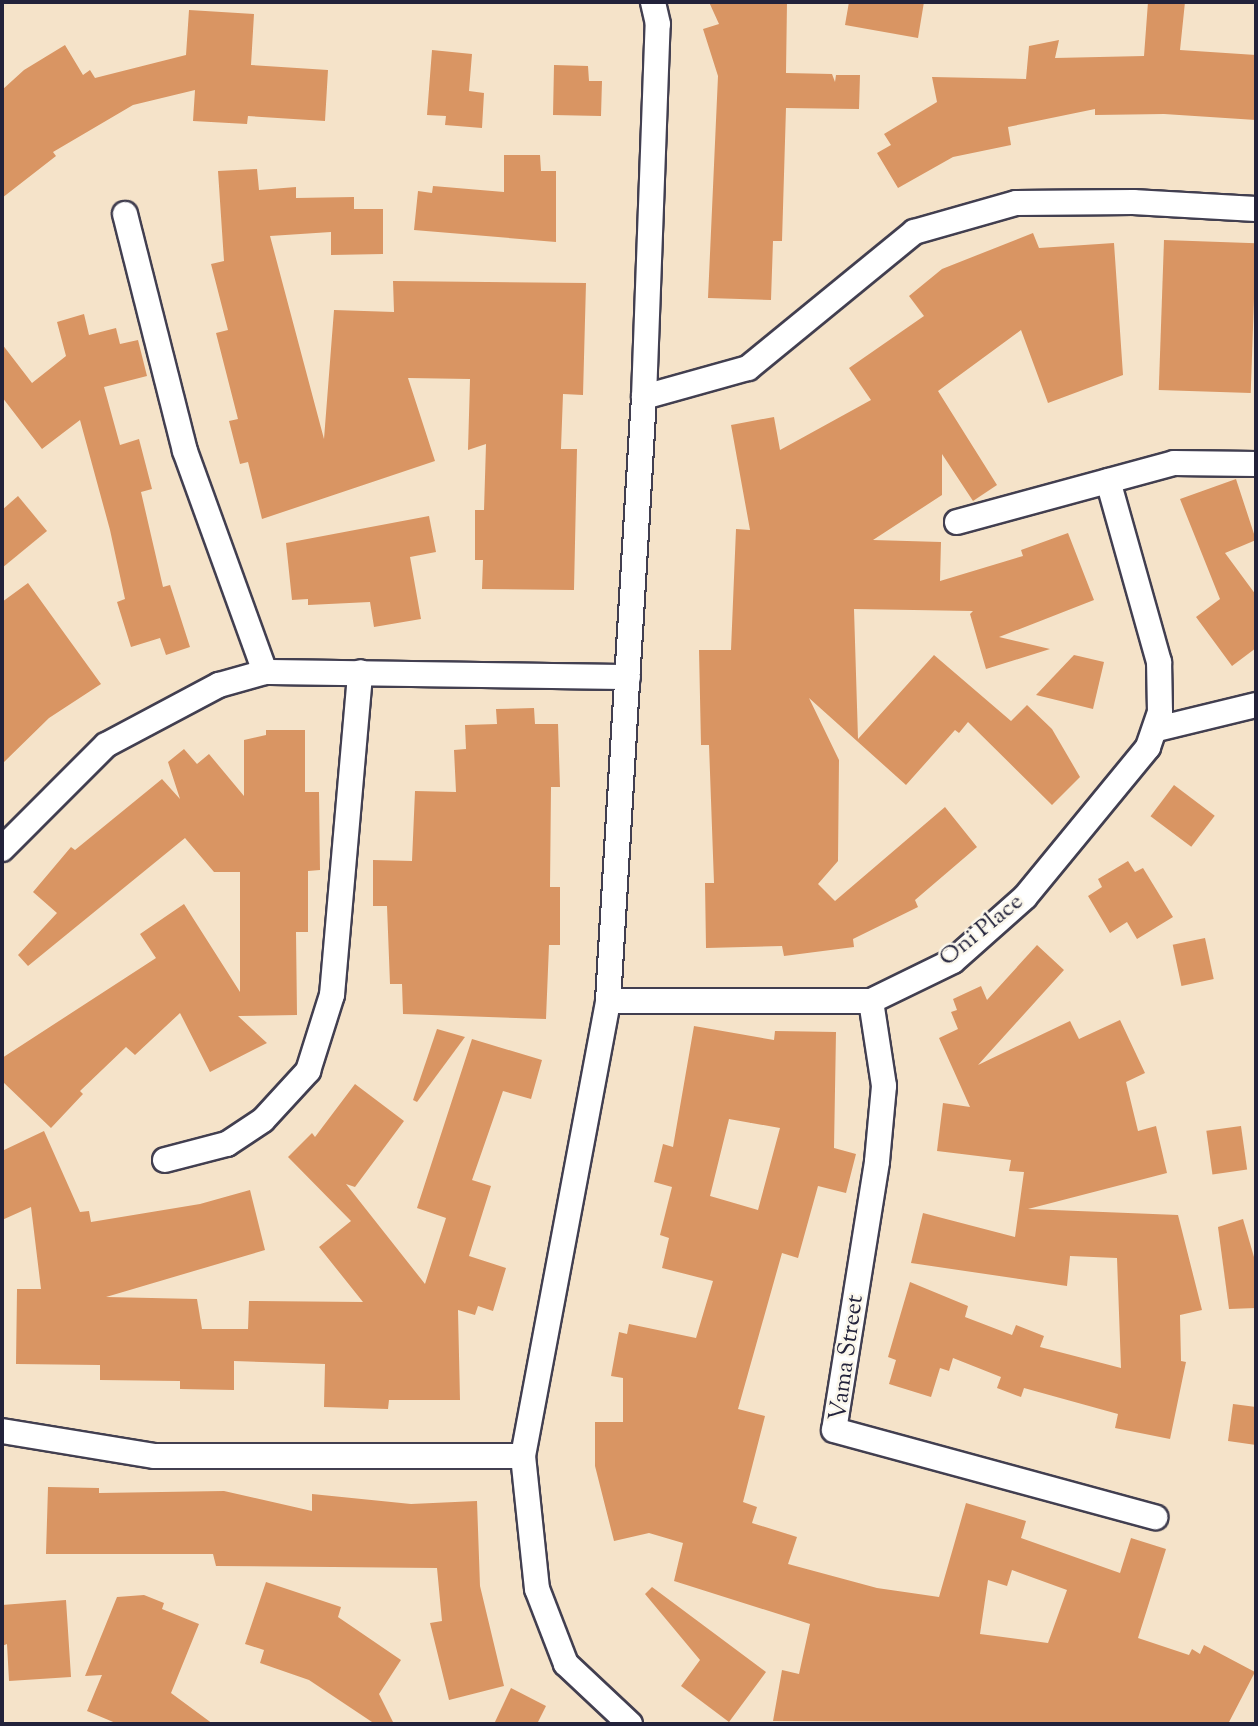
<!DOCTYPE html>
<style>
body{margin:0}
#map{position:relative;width:1258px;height:1726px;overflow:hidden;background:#f5e3c9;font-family:"Sorts Mill Goudy",serif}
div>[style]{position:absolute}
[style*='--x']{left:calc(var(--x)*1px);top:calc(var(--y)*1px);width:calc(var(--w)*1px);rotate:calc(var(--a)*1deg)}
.building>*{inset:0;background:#d99563;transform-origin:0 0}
.roads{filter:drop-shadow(2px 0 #423f50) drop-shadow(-2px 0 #423f50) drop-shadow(0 2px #423f50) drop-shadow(0 -2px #423f50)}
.minor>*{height:24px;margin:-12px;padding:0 12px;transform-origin:12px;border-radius:12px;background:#fff}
span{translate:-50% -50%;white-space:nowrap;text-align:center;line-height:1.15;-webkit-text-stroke:5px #fbf7ec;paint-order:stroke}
.street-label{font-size:24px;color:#22223b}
.frame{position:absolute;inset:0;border:4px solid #22223b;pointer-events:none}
</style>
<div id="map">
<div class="building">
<i style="clip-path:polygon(709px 2px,787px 2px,786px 73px,832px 74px,835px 82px,836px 75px,860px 75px,859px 109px,786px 108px,782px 241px,773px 241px,771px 300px,708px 298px,718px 76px,703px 29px,719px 24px)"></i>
<i style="clip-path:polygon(849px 2px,924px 2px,918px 38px,845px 25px)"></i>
<i style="clip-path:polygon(1148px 2px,1185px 2px,1180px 50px,1256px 55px,1256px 120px,1164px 114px,1095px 115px,1095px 109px,1008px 127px,1011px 145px,953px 157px,898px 188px,877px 153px,891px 145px,884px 134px,937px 102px,932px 77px,1026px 79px,1029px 46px,1059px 40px,1055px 58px,1144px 56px)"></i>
<i style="clip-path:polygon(189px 10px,254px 14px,251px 65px,328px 70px,325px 121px,248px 116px,247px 124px,193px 121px,195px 90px,133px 105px,53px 152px,56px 156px,2px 198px,2px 90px,24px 70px,65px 45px,83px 75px,90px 70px,95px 78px,186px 55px)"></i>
<i style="clip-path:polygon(432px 50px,472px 54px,469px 91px,484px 93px,482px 128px,445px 125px,446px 116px,427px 115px)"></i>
<i style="clip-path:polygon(554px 65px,588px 66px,589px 81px,602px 81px,601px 116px,553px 115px)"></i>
<i style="clip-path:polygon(504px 155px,540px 155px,541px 171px,556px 171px,556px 242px,414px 230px,418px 191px,432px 193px,433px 186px,504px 192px)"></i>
<i style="clip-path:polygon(257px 169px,259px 190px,296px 187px,296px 198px,354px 197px,354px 209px,383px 209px,383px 254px,331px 255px,331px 232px,270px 236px,324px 439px,334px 310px,394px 312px,393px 281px,586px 283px,583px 395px,563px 394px,561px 449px,577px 449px,574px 590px,482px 589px,483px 560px,475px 560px,475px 510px,484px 510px,486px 444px,468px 450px,470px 379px,408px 378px,435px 461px,262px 519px,248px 462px,240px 464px,229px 421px,238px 419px,216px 333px,228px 330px,211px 264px,224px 261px,218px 171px)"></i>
<i style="clip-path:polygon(1033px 233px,1039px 248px,1114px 243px,1123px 375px,1048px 403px,1021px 330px,938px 391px,997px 485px,973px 501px,942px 454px,942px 495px,873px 540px,941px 542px,940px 581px,1023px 556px,1021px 550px,1068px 533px,1094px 600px,999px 637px,1050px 649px,986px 669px,970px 614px,973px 611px,854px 609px,858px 739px,934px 655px,1011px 721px,1027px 705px,1052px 729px,1080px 777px,1052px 805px,968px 722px,959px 733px,955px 730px,906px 785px,809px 698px,839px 760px,838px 861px,818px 884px,835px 901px,945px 807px,977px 847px,915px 900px,918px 907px,853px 939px,854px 947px,784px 956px,782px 946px,706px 948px,705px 883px,714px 883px,709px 745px,701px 745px,699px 650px,731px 650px,736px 529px,750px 530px,731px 425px,774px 417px,780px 450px,871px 400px,849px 368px,924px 316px,909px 296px,942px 269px)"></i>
<i style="left:1164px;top:240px;width:92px;height:150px;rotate:2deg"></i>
<i style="clip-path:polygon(84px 314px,89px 335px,116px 328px,120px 344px,138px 340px,147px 376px,104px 387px,120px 445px,139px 439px,152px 489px,141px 492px,163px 587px,170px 585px,190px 647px,166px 655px,160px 638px,131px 647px,117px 602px,125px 599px,110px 530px,80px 420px,42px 449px,2px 397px,2px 344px,32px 383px,66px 356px,57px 322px)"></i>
<i style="clip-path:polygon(1236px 479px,1256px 540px,1225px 553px,1256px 595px,1256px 648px,1232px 666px,1196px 617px,1220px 599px,1180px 499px)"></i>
<i style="clip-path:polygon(18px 496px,47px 531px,2px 568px,2px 510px)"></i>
<i style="clip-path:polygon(429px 516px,436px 552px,410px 557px,421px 619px,374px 627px,370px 602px,308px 605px,308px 599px,292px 600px,286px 543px)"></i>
<i style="clip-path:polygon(28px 583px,101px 684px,49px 718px,2px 764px,2px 602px)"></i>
<i style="clip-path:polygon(1074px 655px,1104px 662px,1093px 709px,1036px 695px)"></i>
<i style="clip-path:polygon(534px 708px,535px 724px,558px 724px,560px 787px,551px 787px,550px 887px,560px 887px,560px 945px,549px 945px,546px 1019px,403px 1014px,402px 984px,390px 984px,387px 906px,373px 906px,373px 860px,412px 861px,415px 791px,456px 792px,454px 750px,466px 749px,465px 725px,497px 724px,496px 709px)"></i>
<i style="clip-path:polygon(266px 730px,305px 730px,305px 792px,319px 792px,320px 870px,308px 871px,308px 932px,296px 932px,297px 1015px,238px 1016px,267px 1043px,210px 1072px,180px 1013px,135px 1055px,126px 1047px,80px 1091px,83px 1094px,51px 1128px,2px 1081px,2px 1058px,156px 958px,140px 934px,184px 904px,240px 992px,240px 872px,214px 872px,185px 838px,28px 966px,18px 955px,57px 913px,33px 892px,71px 847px,75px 850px,162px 779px,180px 799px,168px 762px,184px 749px,197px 764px,209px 754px,244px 796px,244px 740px,266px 735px)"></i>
<i style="left:1174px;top:785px;width:51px;height:39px;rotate:37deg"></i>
<i style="clip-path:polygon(1128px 861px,1135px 872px,1143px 868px,1173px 917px,1137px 939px,1127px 922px,1110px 933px,1088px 896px,1102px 887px,1098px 879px)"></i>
<i style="left:1205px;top:938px;width:42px;height:33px;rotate:78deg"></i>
<i style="clip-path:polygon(1037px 945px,1064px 970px,978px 1065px,1070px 1021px,1079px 1039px,1120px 1020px,1145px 1073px,1126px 1082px,1138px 1131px,1156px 1126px,1167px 1173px,1028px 1209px,1178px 1215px,1202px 1310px,1180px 1315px,1181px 1361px,1186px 1362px,1170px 1439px,1115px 1428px,1118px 1414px,1024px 1388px,1021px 1397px,997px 1388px,1001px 1377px,953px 1358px,949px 1371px,940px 1368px,931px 1397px,889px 1384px,896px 1360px,888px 1357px,910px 1282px,968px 1306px,965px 1317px,1012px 1335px,1016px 1325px,1044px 1336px,1040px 1347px,1121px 1368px,1117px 1258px,1070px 1256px,1067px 1286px,911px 1263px,923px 1213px,1015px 1237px,1024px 1172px,1009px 1171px,1011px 1160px,937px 1151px,943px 1103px,970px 1107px,939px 1038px,958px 1029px,951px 1012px,957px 1010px,953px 999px,981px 986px,987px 1000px)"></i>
<i style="clip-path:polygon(evenodd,694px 1026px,774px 1040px,775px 1031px,836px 1032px,834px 1148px,856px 1154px,846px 1193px,818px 1186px,798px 1258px,782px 1253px,738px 1409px,765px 1416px,743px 1502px,757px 1507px,752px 1523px,797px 1537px,788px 1564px,877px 1588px,939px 1597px,966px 1503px,1026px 1521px,1021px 1538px,1120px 1573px,1131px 1538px,1166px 1549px,1138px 1638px,1189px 1655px,1192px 1649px,1200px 1654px,1204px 1645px,1255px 1672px,1228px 1724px,773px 1721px,782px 1670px,799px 1674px,810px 1624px,674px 1581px,683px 1543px,649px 1533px,614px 1541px,595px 1466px,595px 1422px,623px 1422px,623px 1378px,611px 1376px,619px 1332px,627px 1334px,629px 1324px,696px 1338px,713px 1281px,662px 1268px,669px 1238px,660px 1235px,672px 1187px,654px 1182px,663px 1144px,673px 1147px,694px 1026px,729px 1119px,780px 1128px,758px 1210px,710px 1196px,729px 1119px,694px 1026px,1012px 1570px,1067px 1590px,1048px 1643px,980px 1634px,988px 1580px,1007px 1586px,1012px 1570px)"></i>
<i style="clip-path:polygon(437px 1029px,465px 1037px,417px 1102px,413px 1100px)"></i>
<i style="clip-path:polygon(472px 1039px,542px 1060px,531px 1099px,503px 1091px,472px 1180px,491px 1186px,469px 1256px,506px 1268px,493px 1311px,478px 1306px,475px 1315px,458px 1310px,460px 1400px,389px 1400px,388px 1409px,324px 1407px,325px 1364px,234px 1361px,234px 1390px,180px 1389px,180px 1381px,100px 1380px,100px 1365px,16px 1364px,17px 1289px,41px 1289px,31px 1207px,2px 1220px,2px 1151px,44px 1131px,80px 1212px,89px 1211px,91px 1222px,200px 1204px,250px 1190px,265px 1250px,106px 1297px,197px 1299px,202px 1329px,248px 1329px,249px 1301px,363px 1302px,319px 1247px,351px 1221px,288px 1157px,312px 1133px,315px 1137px,355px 1084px,404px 1121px,355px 1187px,346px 1184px,425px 1284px,446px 1218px,417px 1208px)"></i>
<i style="left:1241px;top:1126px;width:44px;height:35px;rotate:82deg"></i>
<i style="clip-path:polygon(1243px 1219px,1256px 1264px,1256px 1308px,1229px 1309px,1218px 1227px)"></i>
<i style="clip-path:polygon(1233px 1404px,1256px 1407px,1256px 1445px,1228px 1441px)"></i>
<i style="clip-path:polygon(48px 1487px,99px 1488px,99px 1493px,224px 1491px,312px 1511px,312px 1494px,411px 1504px,477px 1501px,480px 1586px,504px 1686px,449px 1700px,430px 1623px,442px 1621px,437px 1568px,216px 1566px,213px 1554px,46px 1554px)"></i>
<i style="clip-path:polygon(266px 1582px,341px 1607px,338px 1617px,401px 1660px,379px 1694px,394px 1724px,375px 1724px,309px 1680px,260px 1663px,264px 1650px,245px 1644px)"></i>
<i style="clip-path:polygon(652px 1587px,766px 1672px,729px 1722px,681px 1686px,700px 1660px,645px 1594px)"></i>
<i style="clip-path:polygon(144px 1595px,164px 1603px,162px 1609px,199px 1624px,171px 1693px,213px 1724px,118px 1724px,87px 1711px,102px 1675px,85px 1676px,117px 1597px)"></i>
<i style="clip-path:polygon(66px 1600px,71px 1677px,9px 1681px,7px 1644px,2px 1646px,2px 1605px)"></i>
<i style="clip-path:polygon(511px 1688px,546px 1706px,537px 1724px,494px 1724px)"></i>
</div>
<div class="roads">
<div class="minor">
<i style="--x:125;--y:214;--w:244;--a:75.8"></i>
<i style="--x:185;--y:451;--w:235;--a:70.1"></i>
<i style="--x:644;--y:397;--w:108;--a:-15.6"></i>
<i style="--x:748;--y:368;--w:215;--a:-39.3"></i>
<i style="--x:914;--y:232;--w:106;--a:-15.9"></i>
<i style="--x:1016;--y:203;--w:117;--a:-0.5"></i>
<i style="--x:1133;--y:202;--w:123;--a:3.3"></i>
<i style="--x:957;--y:522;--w:225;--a:-15.2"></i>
<i style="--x:1174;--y:463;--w:82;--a:0.7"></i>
<i style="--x:1157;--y:729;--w:102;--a:-13.6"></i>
<i style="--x:2;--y:849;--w:147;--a:-45"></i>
<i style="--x:106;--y:745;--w:128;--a:-28"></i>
<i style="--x:219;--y:685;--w:48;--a:-15.8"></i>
<i style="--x:265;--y:672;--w:363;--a:0.8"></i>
<i style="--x:608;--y:1001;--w:263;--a:0"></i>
<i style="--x:871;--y:1001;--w:91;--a:-26"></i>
<i style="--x:953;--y:961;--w:96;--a:-41.6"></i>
<i style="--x:1025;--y:897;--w:194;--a:-50.6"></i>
<i style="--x:1148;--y:747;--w:37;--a:-71"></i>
<i style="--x:1160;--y:712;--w:50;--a:-91.1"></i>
<i style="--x:1159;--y:662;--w:188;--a:-105.7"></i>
<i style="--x:871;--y:1001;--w:86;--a:81.3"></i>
<i style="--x:884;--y:1086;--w:76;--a:95.3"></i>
<i style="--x:877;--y:1162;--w:271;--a:99.1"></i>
<i style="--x:834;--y:1430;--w:333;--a:15.2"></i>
<i style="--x:165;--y:1160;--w:64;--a:-14.5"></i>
<i style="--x:227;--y:1144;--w:43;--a:-33.7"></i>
<i style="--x:263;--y:1120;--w:67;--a:-47.4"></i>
<i style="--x:308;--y:1071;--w:80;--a:-72.5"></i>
<i style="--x:332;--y:995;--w:324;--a:-85"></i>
<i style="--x:2;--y:1431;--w:155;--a:9.3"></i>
<i style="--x:155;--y:1456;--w:368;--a:0"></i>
<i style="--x:630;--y:1724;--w:88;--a:-136.8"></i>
<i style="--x:566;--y:1664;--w:80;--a:-111.1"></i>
<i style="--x:537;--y:1589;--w:134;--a:-96"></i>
<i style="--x:523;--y:1456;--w:463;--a:-79.4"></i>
<i style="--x:608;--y:1001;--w:605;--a:-86.59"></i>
<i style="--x:644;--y:397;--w:373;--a:-87.9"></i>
<i style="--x:658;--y:24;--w:23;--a:-103"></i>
</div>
</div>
<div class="street-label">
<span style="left:982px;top:931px;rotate:-39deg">Oni Place</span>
<span style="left:848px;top:1358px;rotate:-82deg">Vama Street</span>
</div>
<div class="frame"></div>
</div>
